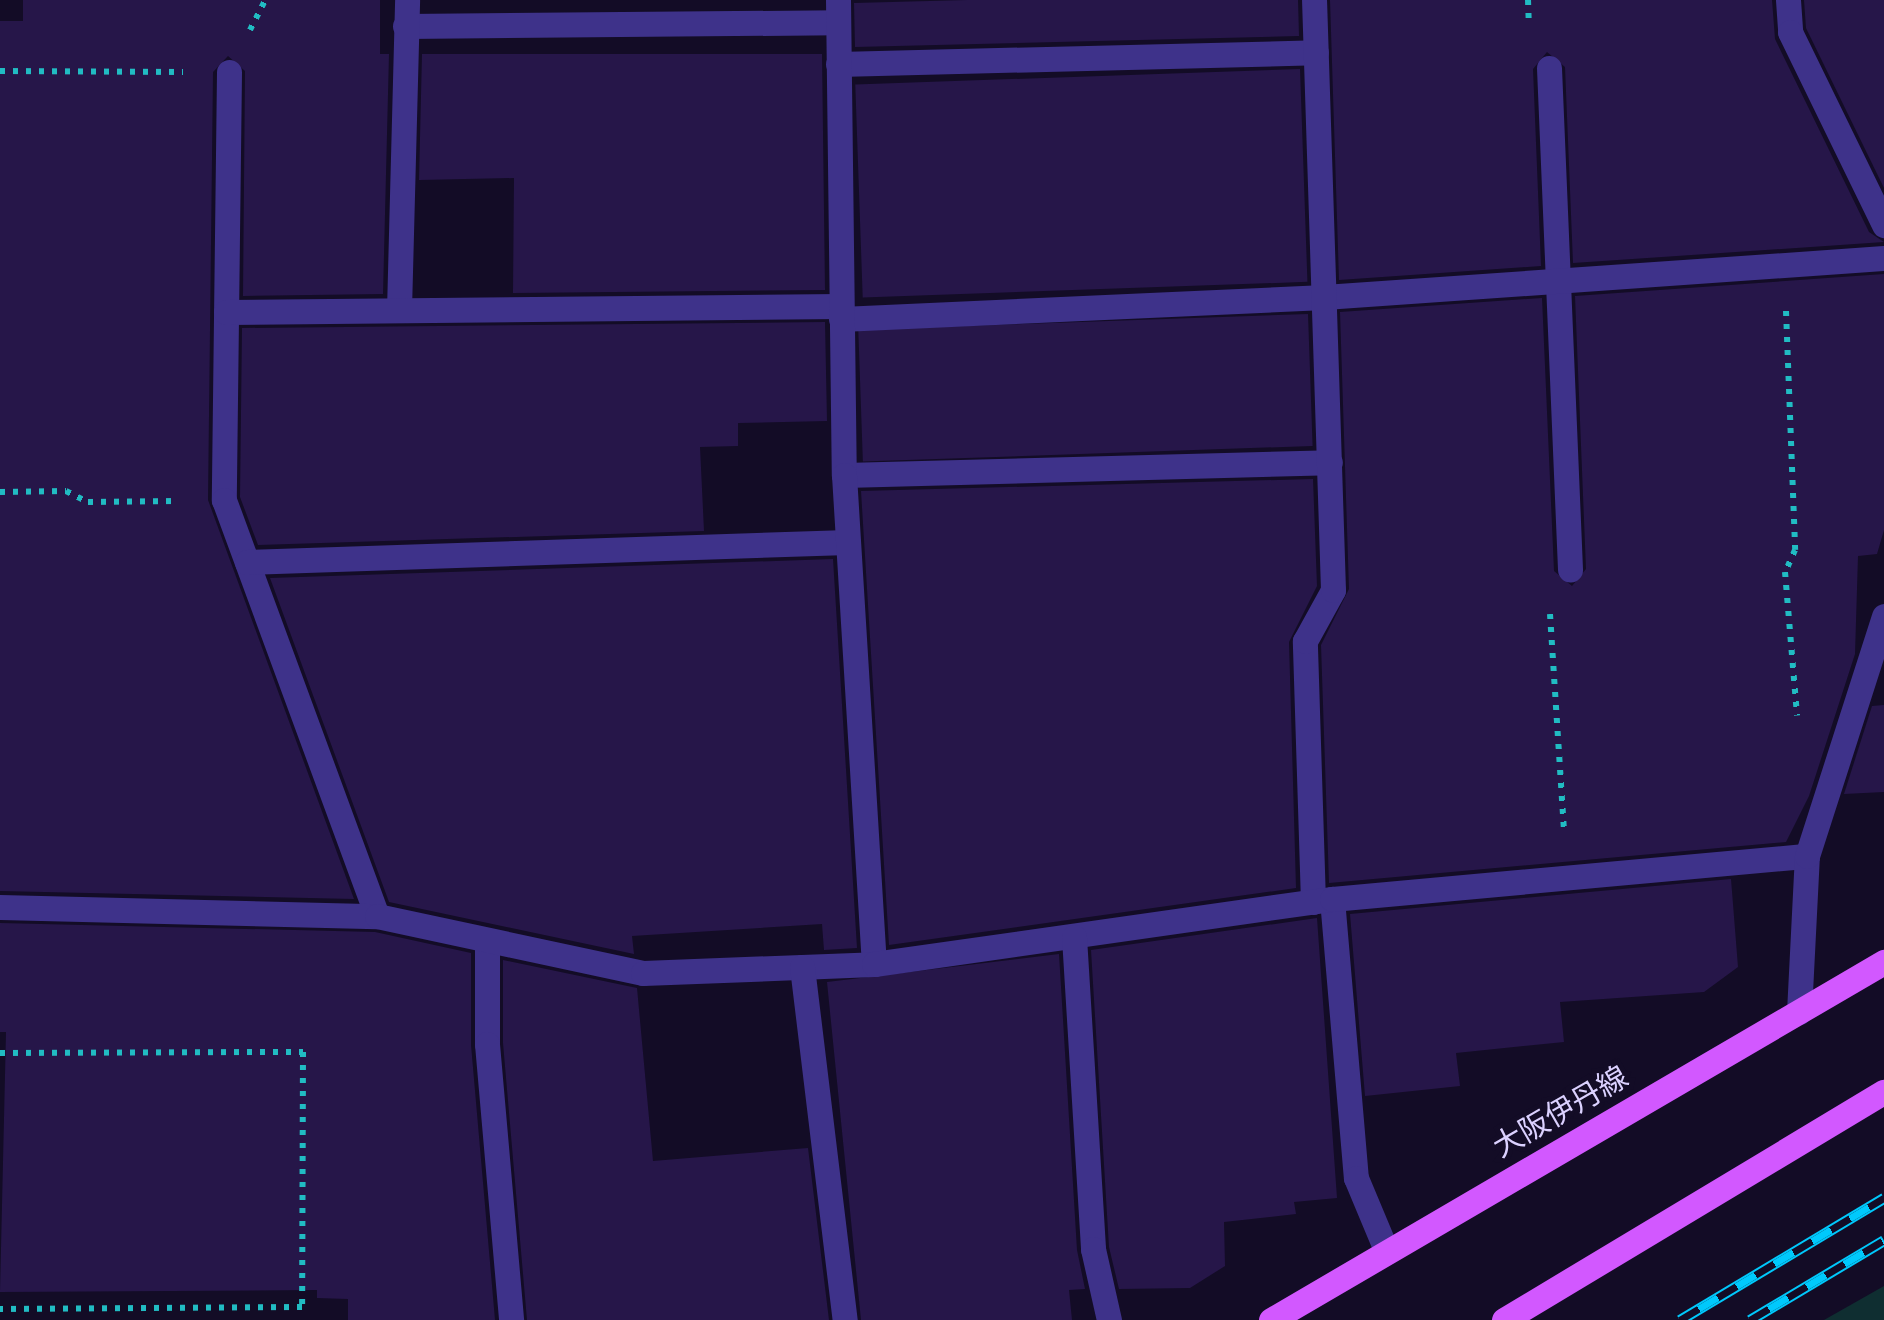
<!DOCTYPE html>
<meta charset="utf-8">
<style>
body{margin:0}
#map{position:relative;width:1884px;height:1320px;overflow:hidden;background:#130c26;font-family:"Sofia Sans Condensed","Noto Sans JP",sans-serif}
div>[style]{position:absolute}
[style*='--x']{left:calc(var(--x)*1px);top:calc(var(--y)*1px);width:calc(var(--w)*1px);rotate:calc(var(--a)*1deg)}
.green>*{inset:0;background:#0f2e31}
.building>*{inset:0;background:#261649;transform-origin:0 0}
.path>*{height:6px;margin-top:-3px;transform-origin:0;background:repeating-linear-gradient(90deg,#21bcc3 0 5px,transparent 0 13px)}
.service>*{height:25px;margin:-12.5px;padding:0 12.5px;transform-origin:12.5px;border-radius:12.5px;background:#3e328a}
.minor>*{height:25px;margin:-12.5px;padding:0 12.5px;transform-origin:12.5px;border-radius:12.5px;background:#3e328a}
.primary>*{height:25px;margin:-12.5px;padding:0 12.5px;transform-origin:12.5px;border-radius:12.5px;background:#d258ff}
.rail>*{height:11px;margin-top:-5.5px;transform-origin:0;background:repeating-linear-gradient(90deg,#130c26 0 22px,#00c9fc 0 44px);box-sizing:border-box;border-block:2px solid #00c9fc}
span{translate:-50% -50%;white-space:nowrap;text-align:center;line-height:1.15;-webkit-text-stroke:10px #130c26;paint-order:stroke}
.street-label{font-size:30px;color:#dbd1ff}
</style>
<div id="map">
<div class="green">
<i style="clip-path:polygon(1884px 1286px,1884px 1320px,1824px 1320px)"></i>
</div>
<div class="building">
<i style="clip-path:polygon(23px 0,380px 0,380px 54px,389px 54px,383px 294px,243px 296px,245px 71px,228px 56px,213px 72px,208px 500px,354px 899px,0 891px,0 21px,23px 21px)"></i>
<i style="clip-path:polygon(967px 0,1298px 0,1299px 36px,855px 47px,854px 3px)"></i>
<i style="clip-path:polygon(1330px 0,1772px 0,1775px 39px,1869px 232px,1884px 242px,1573px 263px,1565px 67px,1547px 52px,1533px 69px,1541px 266px,1339px 280px)"></i>
<i style="clip-path:polygon(1804px 0,1884px 0,1884px 188px,1806px 28px)"></i>
<i style="clip-path:polygon(422px 54px,822px 54px,825px 290px,513px 293px,514px 178px,419px 180px)"></i>
<i style="left:1300px;top:69px;width:213px;height:445px;rotate:88deg"></i>
<i style="clip-path:polygon(1884px 274px,1884px 530px,1877px 554px,1858px 556px,1855px 654px,1809px 796px,1786px 842px,1329px 883px,1321px 645px,1349px 589px,1340px 312px,1542px 298px,1554px 571px,1572px 586px,1586px 569px,1575px 296px)"></i>
<i style="left:1308px;top:314px;width:132px;height:450px;rotate:88deg"></i>
<i style="clip-path:polygon(825px 322px,827px 421px,738px 423px,738px 446px,700px 447px,704px 531px,258px 545px,240px 497px,242px 328px)"></i>
<i style="clip-path:polygon(1313px 479px,1317px 586px,1289px 642px,1296px 888px,889px 945px,861px 491px)"></i>
<i style="clip-path:polygon(833px 559px,857px 948px,824px 950px,822px 924px,632px 936px,634px 954px,389px 902px,270px 578px)"></i>
<i style="clip-path:polygon(1884px 705px,1884px 792px,1844px 794px,1872px 706px)"></i>
<i style="clip-path:polygon(1731px 879px,1738px 967px,1704px 992px,1560px 1002px,1564px 1042px,1456px 1053px,1460px 1086px,1365px 1096px,1350px 914px)"></i>
<i style="clip-path:polygon(1317px 918px,1337px 1198px,1294px 1202px,1296px 1214px,1224px 1222px,1225px 1266px,1190px 1288px,1119px 1289px,1109px 1247px,1091px 950px)"></i>
<i style="clip-path:polygon(0 923px,375px 932px,471px 953px,471px 1045px,495px 1320px,348px 1320px,348px 1299px,317px 1298px,317px 1290px,0 1292px,6px 1032px,0 1032px)"></i>
<i style="clip-path:polygon(1059px 954px,1077px 1250px,1085px 1289px,1069px 1290px,1072px 1320px,861px 1320px,827px 982px)"></i>
<i style="clip-path:polygon(503px 960px,637px 988px,653px 1161px,808px 1148px,829px 1320px,527px 1320px,503px 1043px)"></i>
</div>
<div class="path">
<i style="--x:1528;--y:0;--w:23;--a:88"></i>
<i style="--x:250;--y:30;--w:34;--a:-63"></i>
<i style="--x:0;--y:71;--w:183;--a:0.3"></i>
<i style="--x:1786;--y:311;--w:239;--a:87.8"></i>
<i style="--x:1795;--y:550;--w:24;--a:114"></i>
<i style="--x:1785;--y:572;--w:144;--a:85.2"></i>
<i style="--x:0;--y:492;--w:66;--a:-0.9"></i>
<i style="--x:66;--y:491;--w:25;--a:27"></i>
<i style="--x:88;--y:502;--w:89;--a:-0.6"></i>
<i style="--x:1550;--y:614;--w:217;--a:86.3"></i>
<i style="--x:0;--y:1053;--w:303;--a:-0.2"></i>
<i style="--x:303;--y:1052;--w:255;--a:90.2"></i>
<i style="--x:302;--y:1307;--w:302;--a:179.6"></i>
</div>
<div class="service">
<i style="--x:405;--y:26;--w:433;--a:-0.5"></i>
<i style="--x:838;--y:64;--w:478;--a:-1.4"></i>
<i style="--x:1549;--y:68;--w:502;--a:87.6"></i>
<i style="--x:229;--y:72;--w:428;--a:90.7"></i>
<i style="--x:224;--y:500;--w:443;--a:69.8"></i>
<i style="--x:399;--y:310;--w:310;--a:-88.5"></i>
<i style="--x:226;--y:312;--w:614;--a:-0.56"></i>
<i style="--x:841;--y:319;--w:484;--a:-2.6"></i>
<i style="--x:1324;--y:297;--w:561;--a:-3.98"></i>
<i style="--x:844;--y:475;--w:486;--a:-1.5"></i>
<i style="--x:247;--y:562;--w:601;--a:-1.91"></i>
<i style="--x:1313;--y:902;--w:261;--a:-91.8"></i>
<i style="--x:1305;--y:641;--w:58;--a:-61.2"></i>
<i style="--x:1333;--y:590;--w:590;--a:-91.84"></i>
<i style="--x:487;--y:940;--w:104;--a:90"></i>
<i style="--x:487;--y:1044;--w:277;--a:85"></i>
</div>
<div class="minor">
<i style="--x:838;--y:0;--w:475;--a:89.3"></i>
<i style="--x:844;--y:475;--w:490;--a:86.5"></i>
<i style="--x:1788;--y:0;--w:32;--a:86"></i>
<i style="--x:1790;--y:32;--w:215;--a:64"></i>
<i style="--x:1332;--y:899;--w:280;--a:85.1"></i>
<i style="--x:1356;--y:1178;--w:80;--a:67.3"></i>
<i style="--x:0;--y:907;--w:377;--a:1.4"></i>
<i style="--x:377;--y:916;--w:272;--a:12.1"></i>
<i style="--x:643;--y:973;--w:231;--a:-2.2"></i>
<i style="--x:874;--y:964;--w:463;--a:-8.1"></i>
<i style="--x:1332;--y:899;--w:477;--a:-5.2"></i>
<i style="--x:1074;--y:937;--w:313;--a:86.5"></i>
<i style="--x:1093;--y:1249;--w:73;--a:77.3"></i>
<i style="--x:802;--y:967;--w:356;--a:83.1"></i>
<i style="--x:1799;--y:1012;--w:156;--a:-87.1"></i>
<i style="--x:1807;--y:856;--w:252;--a:-72.2"></i>
</div>
<div class="primary">
<i style="--x:1271;--y:1320;--w:710;--a:-30.29"></i>
<i style="--x:1504;--y:1320;--w:443;--a:-31"></i>
</div>
<div class="rail">
<i style="--x:1680;--y:1320;--w:238;--a:-30.9"></i>
<i style="--x:1750;--y:1320;--w:156;--a:-30.8"></i>
</div>
<div class="street-label">
<span style="left:1561px;top:1113px;rotate:-30deg">大阪伊丹線</span>
</div>
</div>
